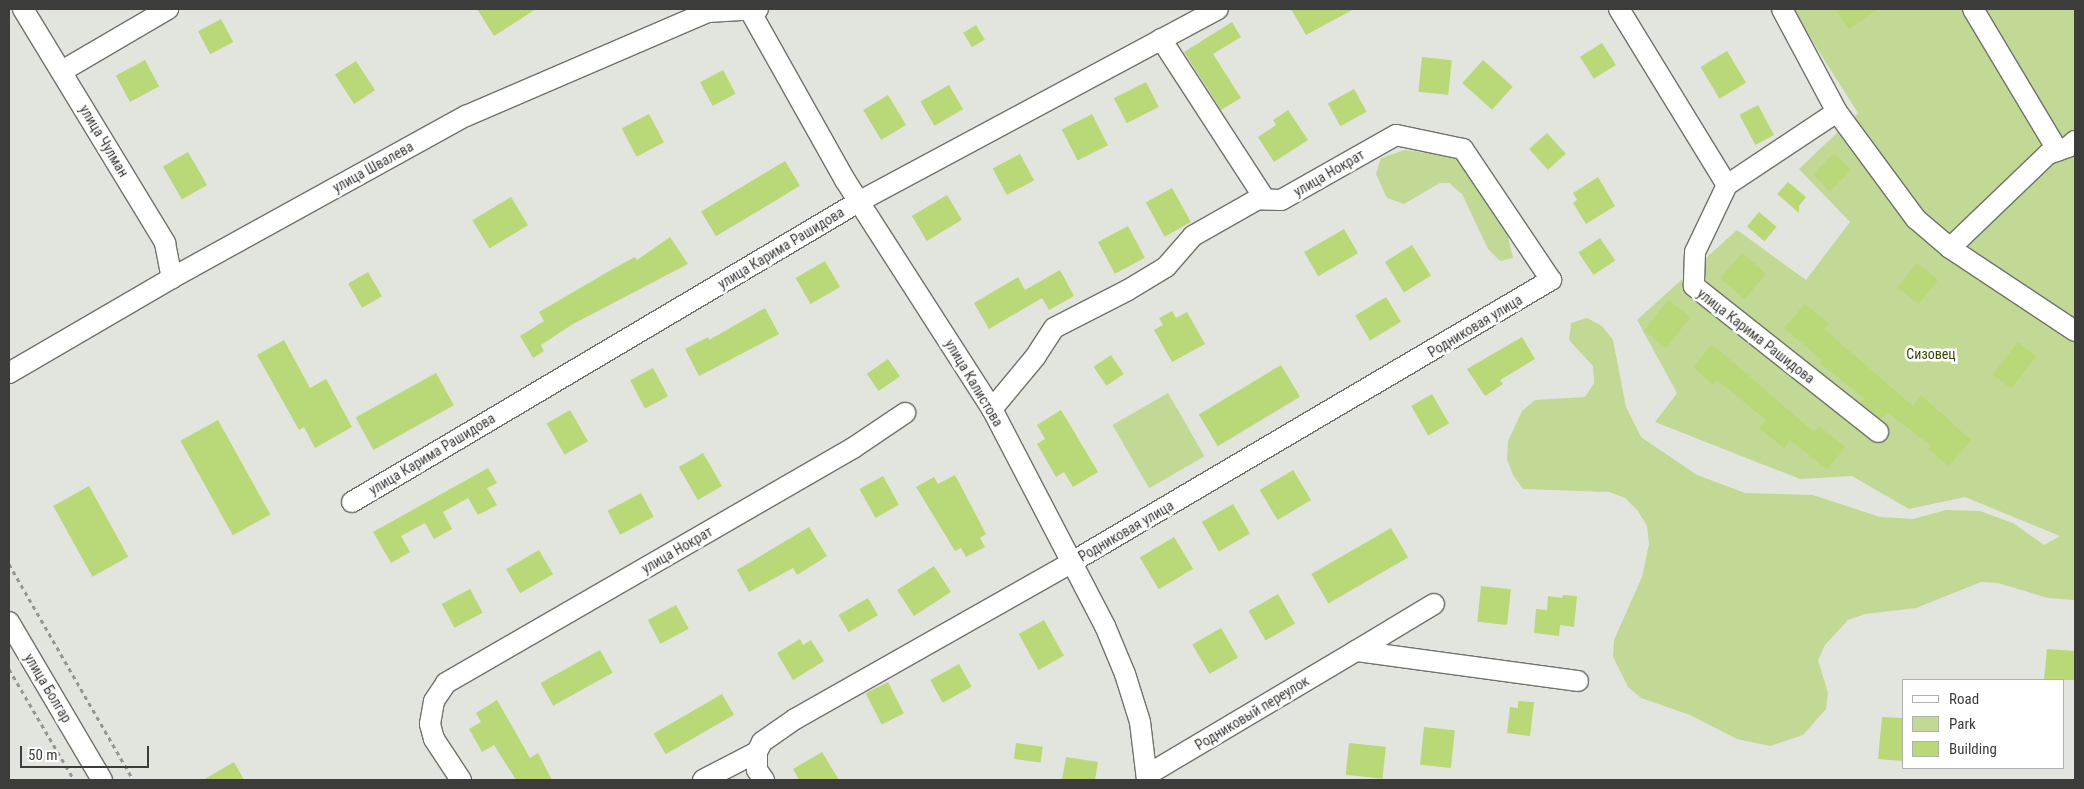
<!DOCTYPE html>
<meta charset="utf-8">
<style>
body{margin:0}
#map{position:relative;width:2084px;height:789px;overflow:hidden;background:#e2e5dd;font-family:"Roboto Condensed",sans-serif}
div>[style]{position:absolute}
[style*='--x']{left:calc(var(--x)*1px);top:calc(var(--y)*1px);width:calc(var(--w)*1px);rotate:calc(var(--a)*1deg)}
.green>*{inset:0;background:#c1d994;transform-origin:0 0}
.building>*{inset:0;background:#b9d878;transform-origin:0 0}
.path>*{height:3px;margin-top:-1.5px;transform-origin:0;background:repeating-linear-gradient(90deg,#949791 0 4px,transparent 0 8px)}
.roads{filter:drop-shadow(1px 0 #70736b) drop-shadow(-1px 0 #70736b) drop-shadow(0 1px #70736b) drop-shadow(0 -1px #70736b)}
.minor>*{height:20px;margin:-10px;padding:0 10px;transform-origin:10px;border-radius:10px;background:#fff}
span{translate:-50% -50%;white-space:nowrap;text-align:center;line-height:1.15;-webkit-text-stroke:5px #fff;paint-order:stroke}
.street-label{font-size:14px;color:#3c3d3a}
.park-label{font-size:14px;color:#364800}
.frame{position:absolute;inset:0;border:10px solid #3c3d3a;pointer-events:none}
.legend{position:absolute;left:1902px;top:679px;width:162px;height:90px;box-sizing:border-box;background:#fff;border:1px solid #b1b1b0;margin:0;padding:6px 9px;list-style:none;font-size:15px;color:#3c3d3a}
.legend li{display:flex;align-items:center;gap:10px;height:25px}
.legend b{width:25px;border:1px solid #b1b1b0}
.scale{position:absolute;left:20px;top:746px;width:129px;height:22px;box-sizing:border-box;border:2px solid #3c3d3a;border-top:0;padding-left:6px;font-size:15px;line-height:18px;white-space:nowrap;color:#3c3d3a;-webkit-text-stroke:4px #fff;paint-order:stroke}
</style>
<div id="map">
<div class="green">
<i style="clip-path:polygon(1792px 9px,2075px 9px,2075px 600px,2048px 598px,1998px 583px,1981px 582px,1916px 608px,1865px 614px,1848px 620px,1825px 645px,1818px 660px,1828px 693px,1826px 709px,1803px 735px,1770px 746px,1737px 739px,1690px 715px,1641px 698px,1628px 687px,1613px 657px,1614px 640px,1642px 577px,1649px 544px,1647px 526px,1638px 511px,1625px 498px,1609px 492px,1523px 489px,1513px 475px,1507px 459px,1508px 441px,1522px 411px,1535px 400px,1585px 397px,1594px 383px,1593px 366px,1569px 340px,1571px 323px,1587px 318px,1602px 326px,1613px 340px,1626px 407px,1641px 437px,1697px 475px,1745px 493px,1813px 495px,1880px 517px,1913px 519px,1946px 510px,1980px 511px,2013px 523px,2044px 545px,2060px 536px,1965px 497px,1909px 509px,1852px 476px,1800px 479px,1655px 422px,1677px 393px,1637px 320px,1737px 230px,1806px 280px,1850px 222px,1799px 169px,1858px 113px)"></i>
<i style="clip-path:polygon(1405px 150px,1447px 156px,1463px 162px,1505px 225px,1513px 258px,1500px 261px,1488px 249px,1462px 194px,1449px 183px,1440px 183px,1404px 204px,1387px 198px,1376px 174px,1381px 158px)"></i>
<i style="left:1168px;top:393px;width:73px;height:64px;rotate:60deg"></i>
</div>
<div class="building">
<i style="clip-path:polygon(477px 9px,536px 9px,494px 36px)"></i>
<i style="clip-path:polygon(1291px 9px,1354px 9px,1306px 35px)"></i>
<i style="clip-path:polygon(1835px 9px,1878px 9px,1849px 29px)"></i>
<i style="left:221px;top:19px;width:26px;height:26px;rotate:62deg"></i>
<i style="clip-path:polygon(1232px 22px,1241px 37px,1213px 54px,1241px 98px,1221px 110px,1184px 52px)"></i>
<i style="left:976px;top:25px;width:17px;height:15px;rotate:59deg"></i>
<i style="left:1602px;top:43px;width:26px;height:26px;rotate:58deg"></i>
<i style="left:1727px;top:51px;width:37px;height:31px;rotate:59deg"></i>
<i style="left:1422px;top:57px;width:30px;height:35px;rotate:6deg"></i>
<i style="left:145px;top:60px;width:30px;height:33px;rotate:62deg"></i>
<i style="left:1483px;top:60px;width:40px;height:31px;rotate:42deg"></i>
<i style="left:356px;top:61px;width:35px;height:25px;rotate:57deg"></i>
<i style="left:723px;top:70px;width:27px;height:26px;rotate:62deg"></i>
<i style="left:1146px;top:82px;width:28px;height:36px;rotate:63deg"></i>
<i style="left:949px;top:85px;width:28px;height:33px;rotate:60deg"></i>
<i style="left:1354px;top:89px;width:26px;height:30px;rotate:61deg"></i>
<i style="left:888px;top:95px;width:35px;height:29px;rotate:59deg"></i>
<i style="left:1758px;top:105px;width:34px;height:21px;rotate:62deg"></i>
<i style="clip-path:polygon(1288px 110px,1308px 140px,1274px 162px,1258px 137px,1276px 125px,1273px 120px)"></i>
<i style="left:649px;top:114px;width:32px;height:31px;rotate:62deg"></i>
<i style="left:1092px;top:114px;width:35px;height:34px;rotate:63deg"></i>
<i style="left:1547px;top:133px;width:28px;height:24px;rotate:48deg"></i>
<i style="left:188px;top:152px;width:38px;height:29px;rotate:60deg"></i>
<i style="left:1834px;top:153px;width:24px;height:30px;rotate:45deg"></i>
<i style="left:1020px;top:154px;width:30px;height:31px;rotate:62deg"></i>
<i style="left:785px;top:161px;width:29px;height:98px;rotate:59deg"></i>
<i style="clip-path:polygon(1598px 177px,1615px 206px,1586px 224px,1573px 203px,1577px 200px,1573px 193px)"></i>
<i style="clip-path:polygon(1788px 182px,1806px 197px,1799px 206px,1799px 213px,1777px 194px)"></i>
<i style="left:1172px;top:188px;width:39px;height:30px;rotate:61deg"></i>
<i style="left:947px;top:195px;width:29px;height:41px;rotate:59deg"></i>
<i style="left:511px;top:197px;width:33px;height:45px;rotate:59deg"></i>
<i style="left:1759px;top:212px;width:23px;height:19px;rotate:40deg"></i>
<i style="left:1128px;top:226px;width:36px;height:34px;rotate:62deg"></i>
<i style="left:1344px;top:229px;width:28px;height:46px;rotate:60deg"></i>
<i style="clip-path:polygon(670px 237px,688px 264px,573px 324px,541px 345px,544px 351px,533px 358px,520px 336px,544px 321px,539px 312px,611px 270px,635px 257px,637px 260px)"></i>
<i style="left:1600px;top:238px;width:27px;height:26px;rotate:56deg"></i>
<i style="left:1412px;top:245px;width:36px;height:32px;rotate:58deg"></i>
<i style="left:1742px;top:253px;width:32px;height:33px;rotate:41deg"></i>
<i style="left:825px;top:261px;width:30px;height:34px;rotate:60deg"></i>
<i style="left:1917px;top:263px;width:27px;height:31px;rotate:39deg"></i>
<i style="clip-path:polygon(1060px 270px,1074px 296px,1049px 310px,1042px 298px,989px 329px,974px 303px,1018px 277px,1025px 290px)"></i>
<i style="left:368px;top:272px;width:28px;height:23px;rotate:60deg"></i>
<i style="left:1386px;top:297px;width:29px;height:36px;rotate:59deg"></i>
<i style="left:1668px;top:300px;width:28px;height:39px;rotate:38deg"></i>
<i style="clip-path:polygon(1805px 304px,1829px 324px,1824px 329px,1913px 406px,1921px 395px,1971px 440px,1949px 466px,1928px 449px,1931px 446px,1887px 412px,1881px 419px,1860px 403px,1864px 398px,1820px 363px,1822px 360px,1784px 328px)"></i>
<i style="clip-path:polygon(765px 308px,779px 334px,699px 376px,685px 349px,708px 337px,709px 340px)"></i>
<i style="clip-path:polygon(1172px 311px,1176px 318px,1187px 312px,1205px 344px,1172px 362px,1154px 330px,1163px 325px,1159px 318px)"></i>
<i style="clip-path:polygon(1522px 337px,1535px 359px,1500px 380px,1503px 384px,1485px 396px,1467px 369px)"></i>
<i style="clip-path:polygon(284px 340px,310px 388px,326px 379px,352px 427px,315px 448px,304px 427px,299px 430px,257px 355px)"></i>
<i style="left:2018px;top:342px;width:23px;height:41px;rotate:38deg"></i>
<i style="clip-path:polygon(1712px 344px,1814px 432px,1819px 426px,1845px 447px,1827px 469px,1790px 440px,1784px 448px,1759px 428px,1766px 420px,1717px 380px,1713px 385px,1693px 367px)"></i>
<i style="left:1111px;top:355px;width:23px;height:21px;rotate:56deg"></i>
<i style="left:888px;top:359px;width:21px;height:26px;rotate:55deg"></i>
<i style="left:1281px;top:365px;width:37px;height:96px;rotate:59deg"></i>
<i style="left:653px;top:368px;width:32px;height:26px;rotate:62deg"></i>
<i style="left:436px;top:373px;width:37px;height:92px;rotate:61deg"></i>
<i style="left:1432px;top:394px;width:34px;height:24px;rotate:60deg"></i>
<i style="left:570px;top:410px;width:36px;height:27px;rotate:60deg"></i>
<i style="clip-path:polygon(1061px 410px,1098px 472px,1073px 487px,1064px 472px,1056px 477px,1037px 444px,1045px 439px,1037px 425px)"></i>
<i style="left:218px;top:420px;width:108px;height:43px;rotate:61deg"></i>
<i style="left:703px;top:453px;width:38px;height:28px;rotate:60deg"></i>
<i style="clip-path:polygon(488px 468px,497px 483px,487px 488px,497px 505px,478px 515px,468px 498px,443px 512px,452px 529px,434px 539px,425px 523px,401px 536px,410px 552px,391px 563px,373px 532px)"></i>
<i style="left:1293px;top:470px;width:35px;height:39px;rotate:59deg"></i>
<i style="clip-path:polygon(955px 475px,986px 534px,980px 538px,985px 547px,966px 557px,961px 548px,955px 551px,916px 487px,934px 477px,938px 484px)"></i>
<i style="left:883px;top:476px;width:33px;height:27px;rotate:61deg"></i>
<i style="left:89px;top:486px;width:81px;height:41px;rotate:61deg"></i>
<i style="left:641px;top:493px;width:27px;height:38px;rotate:62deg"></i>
<i style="left:1233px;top:504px;width:34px;height:36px;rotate:60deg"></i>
<i style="clip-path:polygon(809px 527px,827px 556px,797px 575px,793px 568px,749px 592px,737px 570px)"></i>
<i style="left:1391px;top:528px;width:34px;height:92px;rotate:60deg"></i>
<i style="left:1174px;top:537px;width:37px;height:40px;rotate:59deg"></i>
<i style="left:539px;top:550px;width:28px;height:38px;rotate:60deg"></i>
<i style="left:934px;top:566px;width:31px;height:44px;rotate:57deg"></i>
<i style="left:1481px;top:586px;width:30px;height:36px;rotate:6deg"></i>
<i style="left:470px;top:589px;width:27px;height:32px;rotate:62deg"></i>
<i style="left:1278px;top:594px;width:34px;height:34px;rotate:60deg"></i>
<i style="clip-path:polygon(1563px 595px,1577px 596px,1574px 627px,1560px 625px,1559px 636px,1534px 633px,1536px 609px,1547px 610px,1548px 596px,1562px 598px)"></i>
<i style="left:868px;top:598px;width:20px;height:34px;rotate:60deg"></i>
<i style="left:676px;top:605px;width:27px;height:32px;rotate:62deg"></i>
<i style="left:1044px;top:620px;width:41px;height:29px;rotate:61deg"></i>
<i style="left:1221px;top:628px;width:34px;height:33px;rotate:60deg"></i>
<i style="clip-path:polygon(800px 639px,803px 645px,811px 640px,824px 661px,793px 680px,777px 653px)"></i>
<i style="clip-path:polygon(2047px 649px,2075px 651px,2075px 680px,2044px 680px)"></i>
<i style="left:600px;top:650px;width:26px;height:68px;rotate:61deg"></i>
<i style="left:959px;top:664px;width:26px;height:33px;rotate:61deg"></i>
<i style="left:888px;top:682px;width:35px;height:25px;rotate:63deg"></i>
<i style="left:722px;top:694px;width:24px;height:79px;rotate:60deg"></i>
<i style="clip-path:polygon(497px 700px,530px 758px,538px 753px,552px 780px,516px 780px,494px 745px,482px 752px,469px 729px,481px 722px,476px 713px)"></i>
<i style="clip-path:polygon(1518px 701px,1534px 702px,1530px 736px,1507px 733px,1510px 707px,1518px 708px)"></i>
<i style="clip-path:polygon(1882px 717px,1903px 718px,1903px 761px,1878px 759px)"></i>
<i style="left:1424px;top:727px;width:31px;height:38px;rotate:6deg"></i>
<i style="left:1016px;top:743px;width:27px;height:16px;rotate:8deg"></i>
<i style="left:1349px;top:743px;width:37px;height:32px;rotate:6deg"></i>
<i style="clip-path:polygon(822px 752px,839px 780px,799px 780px,793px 769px)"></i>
<i style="clip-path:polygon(1066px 757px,1098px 762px,1095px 780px,1062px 780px)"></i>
<i style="clip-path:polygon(234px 762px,244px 780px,203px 780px)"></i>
</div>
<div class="path">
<i style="--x:9;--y:564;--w:249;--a:60.1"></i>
<i style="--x:9;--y:669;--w:129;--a:59.6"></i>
</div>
<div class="roads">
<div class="minor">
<i style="--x:23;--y:9;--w:274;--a:58.7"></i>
<i style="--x:165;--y:243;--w:36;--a:79"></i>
<i style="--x:749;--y:9;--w:196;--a:60.7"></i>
<i style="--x:845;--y:180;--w:272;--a:57.3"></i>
<i style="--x:992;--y:409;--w:245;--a:62.5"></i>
<i style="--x:1105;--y:626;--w:52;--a:67.4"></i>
<i style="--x:1125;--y:674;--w:50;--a:72.6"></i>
<i style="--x:1140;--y:722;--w:58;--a:83.1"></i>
<i style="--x:1619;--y:9;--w:206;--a:58.5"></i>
<i style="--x:1727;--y:185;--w:74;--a:115.5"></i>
<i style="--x:1695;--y:252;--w:34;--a:92"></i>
<i style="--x:1694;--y:286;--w:235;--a:38.4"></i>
<i style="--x:1782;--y:9;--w:117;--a:61.9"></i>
<i style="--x:1837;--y:112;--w:133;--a:53.6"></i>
<i style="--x:1916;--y:219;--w:45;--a:40.5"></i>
<i style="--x:1950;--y:248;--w:150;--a:33.6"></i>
<i style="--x:1973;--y:9;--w:165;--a:59.1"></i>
<i style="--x:1161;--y:39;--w:191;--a:57"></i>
<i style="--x:62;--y:71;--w:123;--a:-30.3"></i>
<i style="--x:1727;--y:185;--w:132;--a:-33.6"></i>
<i style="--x:1950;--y:248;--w:136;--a:-43.8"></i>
<i style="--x:2048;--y:154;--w:21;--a:-19"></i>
<i style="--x:2068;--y:147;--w:9;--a:-41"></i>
<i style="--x:9;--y:373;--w:189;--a:-30.2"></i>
<i style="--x:172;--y:278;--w:336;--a:-28.9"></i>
<i style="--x:466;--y:116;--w:263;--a:-23.3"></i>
<i style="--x:708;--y:12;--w:50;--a:-3.4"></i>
<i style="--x:352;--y:502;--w:590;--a:-30.65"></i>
<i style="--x:860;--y:201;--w:406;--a:-28.2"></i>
<i style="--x:9;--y:622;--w:183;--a:59.5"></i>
<i style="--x:1356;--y:651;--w:91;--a:-31.1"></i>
<i style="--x:757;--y:752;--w:18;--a:90"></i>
<i style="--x:757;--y:770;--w:12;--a:55"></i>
<i style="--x:1147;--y:775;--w:243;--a:-30.7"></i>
<i style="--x:1356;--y:651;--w:224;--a:7.7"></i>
<i style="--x:461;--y:780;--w:49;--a:-123.4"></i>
<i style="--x:434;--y:739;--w:16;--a:-105"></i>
<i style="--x:430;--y:724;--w:23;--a:-80"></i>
<i style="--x:434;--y:701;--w:22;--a:-56"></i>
<i style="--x:446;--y:683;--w:470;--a:-30"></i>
<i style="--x:853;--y:448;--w:63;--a:-33.9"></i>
<i style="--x:703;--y:780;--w:61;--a:-27.4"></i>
<i style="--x:757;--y:752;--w:11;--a:-63"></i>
<i style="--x:762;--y:742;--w:40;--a:-34.9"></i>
<i style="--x:795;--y:719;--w:318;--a:-29.5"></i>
<i style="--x:1072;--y:562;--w:556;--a:-30.49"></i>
<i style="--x:1551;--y:280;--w:158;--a:-123.9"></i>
<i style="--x:1463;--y:149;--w:68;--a:-168.2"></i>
<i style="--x:1396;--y:135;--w:132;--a:150.5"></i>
<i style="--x:1281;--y:200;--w:23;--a:-178"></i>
<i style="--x:1258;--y:199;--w:75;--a:150.4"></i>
<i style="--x:1193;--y:236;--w:41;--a:131.1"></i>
<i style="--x:1166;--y:267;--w:44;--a:148.8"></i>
<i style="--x:1128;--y:290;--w:83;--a:152.8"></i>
<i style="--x:1054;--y:328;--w:33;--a:123"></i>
<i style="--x:1036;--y:356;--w:69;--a:129.7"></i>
</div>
</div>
<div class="street-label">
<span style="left:104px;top:141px;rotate:59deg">улица Чулман</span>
<span style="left:373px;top:167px;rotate:-29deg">улица Швалева</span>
<span style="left:1329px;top:173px;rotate:-30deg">улица Нократ</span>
<span style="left:781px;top:248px;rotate:-31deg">улица Карима Рашидова</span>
<span style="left:1475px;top:326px;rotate:-31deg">Родниковая улица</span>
<span style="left:1756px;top:336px;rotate:38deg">улица Карима Рашидова</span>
<span style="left:974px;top:383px;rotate:59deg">улица Калистова</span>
<span style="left:432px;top:454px;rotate:-31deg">улица Карима Рашидова</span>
<span style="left:1126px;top:531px;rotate:-30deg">Родниковая улица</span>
<span style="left:677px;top:550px;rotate:-30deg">улица Нократ</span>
<span style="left:48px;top:688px;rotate:59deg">улица Болгар</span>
<span style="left:1252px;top:713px;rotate:-31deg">Родниковый переулок</span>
</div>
<div class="park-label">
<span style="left:1931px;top:354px">Сизовец</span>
</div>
<div class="frame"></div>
<ul class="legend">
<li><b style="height:6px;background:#fff"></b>Road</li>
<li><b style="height:14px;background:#c1d994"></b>Park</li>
<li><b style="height:14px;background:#b9d878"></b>Building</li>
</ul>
<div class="scale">50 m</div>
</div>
